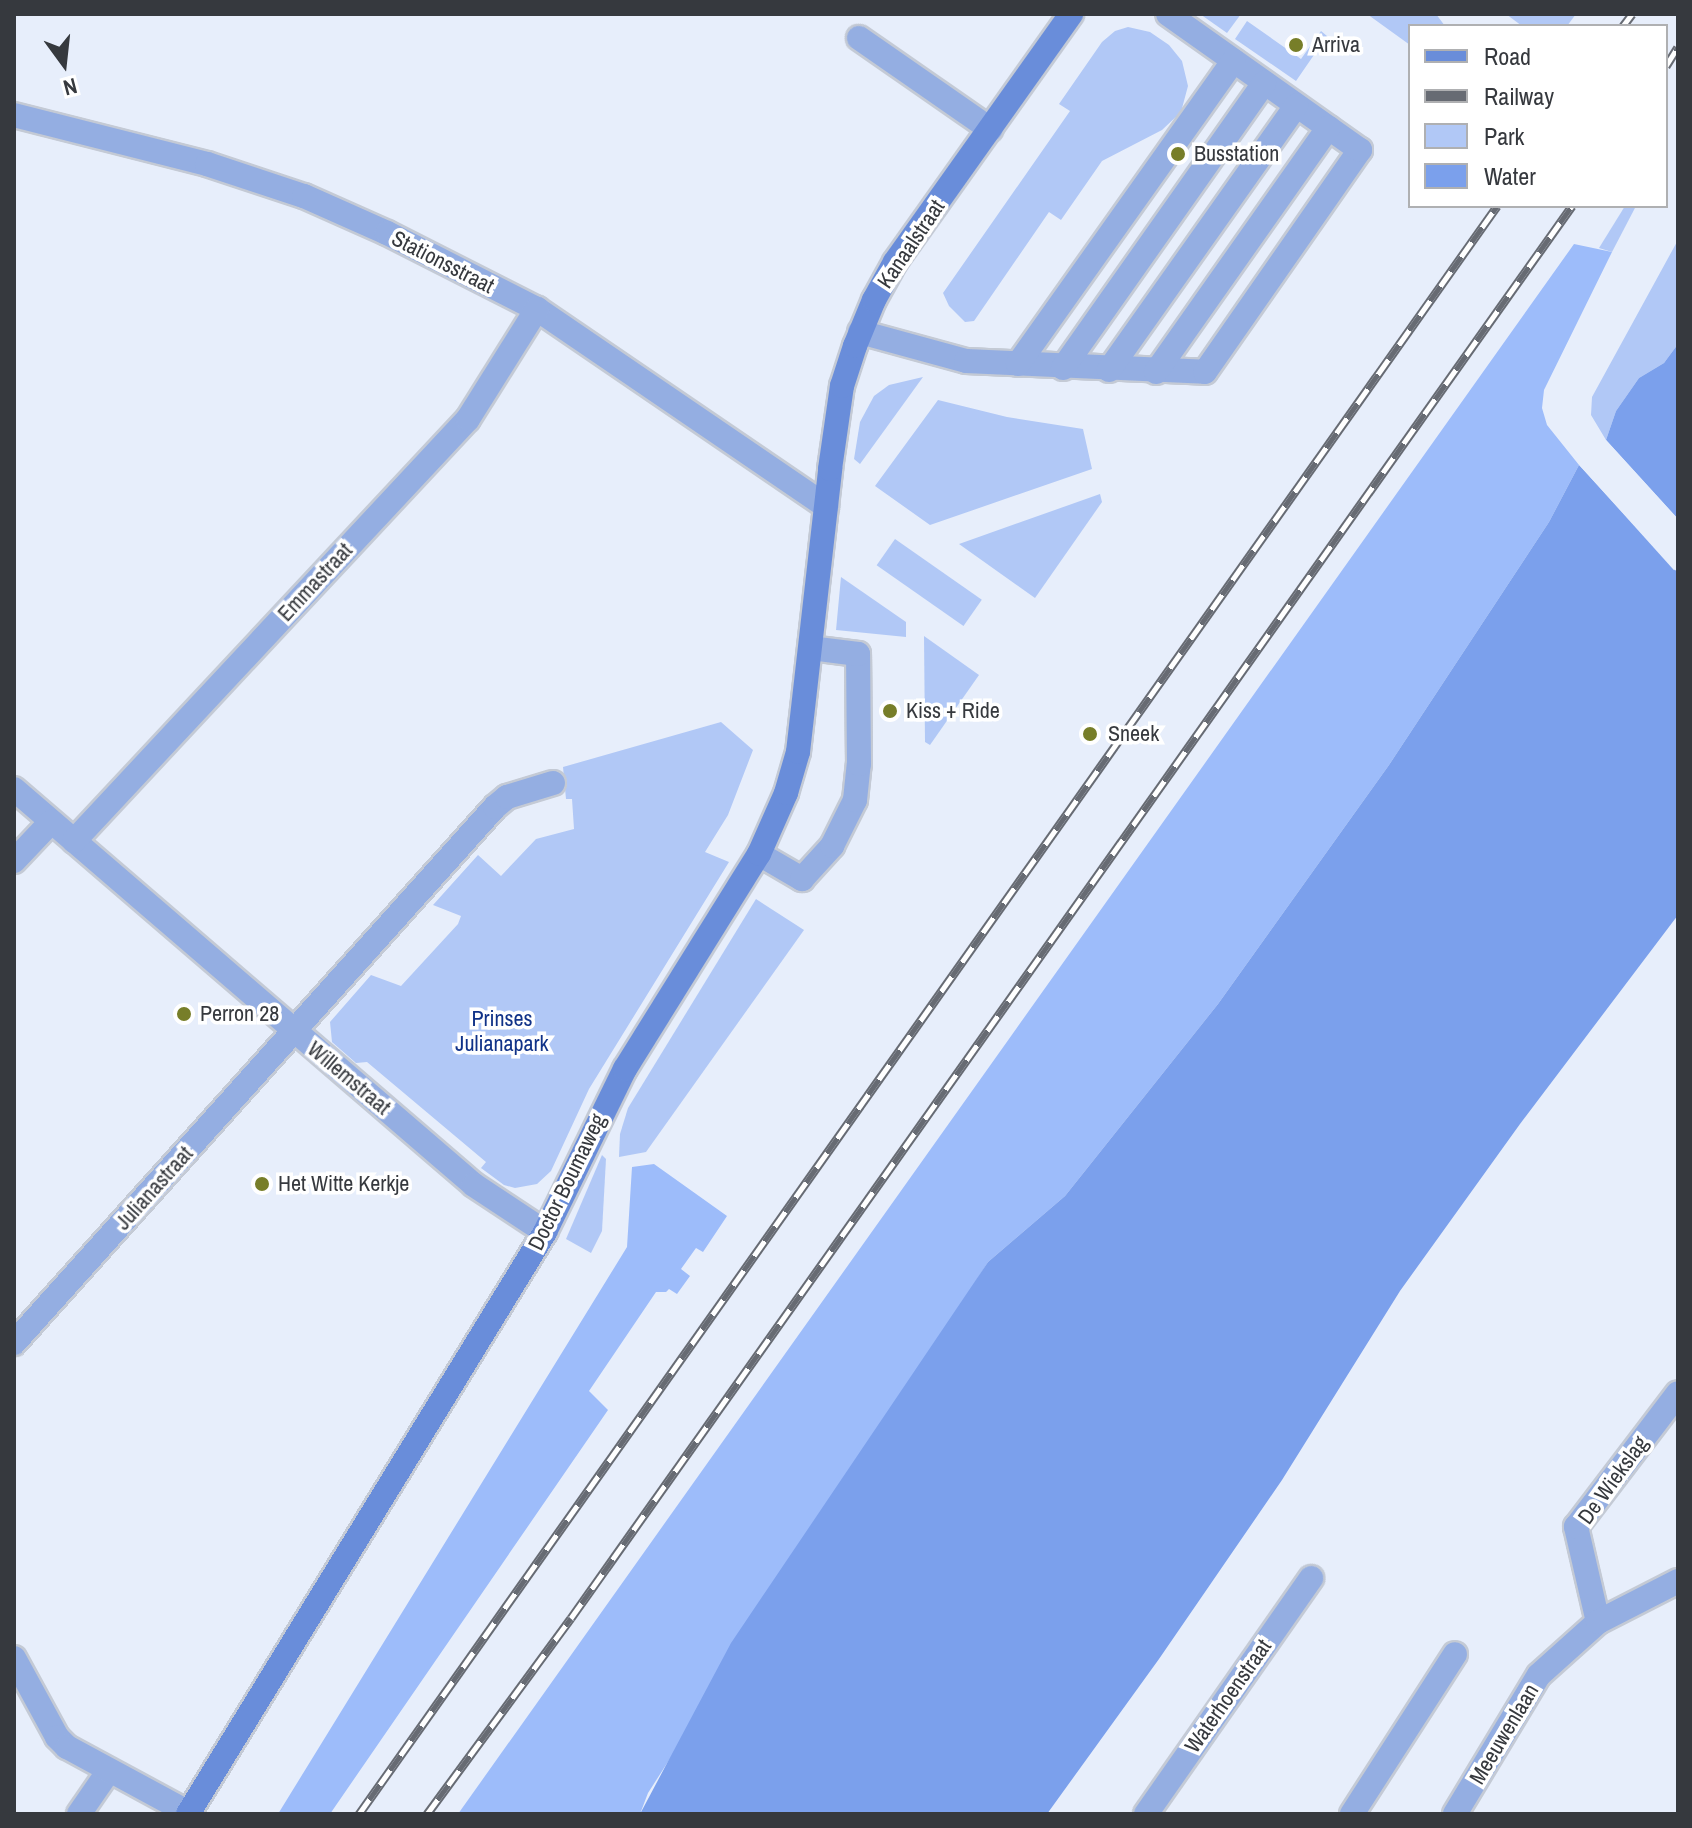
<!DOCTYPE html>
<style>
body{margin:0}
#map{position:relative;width:1692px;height:1828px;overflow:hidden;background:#e7eefb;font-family:"Archivo Narrow",sans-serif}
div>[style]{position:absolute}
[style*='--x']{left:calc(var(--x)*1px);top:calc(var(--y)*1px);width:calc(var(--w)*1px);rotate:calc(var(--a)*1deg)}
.green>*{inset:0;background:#b1c8f6;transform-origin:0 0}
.forest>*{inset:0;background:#9dbcfa}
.water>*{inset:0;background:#7ba0ec}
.pier>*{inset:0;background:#e7eefb;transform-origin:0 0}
.roads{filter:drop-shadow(2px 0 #c4cad5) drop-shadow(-2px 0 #c4cad5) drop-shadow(0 2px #c4cad5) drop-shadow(0 -2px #c4cad5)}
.lane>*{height:24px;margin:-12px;padding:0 12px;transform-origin:12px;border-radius:12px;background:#94aee2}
.street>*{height:24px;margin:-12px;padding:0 12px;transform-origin:12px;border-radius:12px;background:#94aee2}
.secondary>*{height:24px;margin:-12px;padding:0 12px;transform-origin:12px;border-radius:12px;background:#698dda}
.rail>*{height:9px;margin-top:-4.5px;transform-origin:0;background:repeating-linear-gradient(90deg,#fff 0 18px,#676b73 0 36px);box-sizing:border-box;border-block:2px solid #676b73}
.dots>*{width:22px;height:22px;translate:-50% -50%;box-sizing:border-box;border:4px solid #fff;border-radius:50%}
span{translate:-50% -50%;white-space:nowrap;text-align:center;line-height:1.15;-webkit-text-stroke:7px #fff;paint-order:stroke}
.poi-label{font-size:22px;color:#36393e}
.left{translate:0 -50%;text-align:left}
.street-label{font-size:22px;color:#36393e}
.park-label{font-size:22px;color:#103288}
.frame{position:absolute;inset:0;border:16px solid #36393e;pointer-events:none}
.legend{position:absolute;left:1408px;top:24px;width:260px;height:184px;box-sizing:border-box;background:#fff;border:2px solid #afb0b2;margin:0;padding:10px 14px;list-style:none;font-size:24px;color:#36393e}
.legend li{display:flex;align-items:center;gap:16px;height:40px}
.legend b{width:40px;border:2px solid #afb0b2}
.north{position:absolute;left:24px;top:24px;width:80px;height:80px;-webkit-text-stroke:6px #fff;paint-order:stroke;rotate:165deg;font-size:22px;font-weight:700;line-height:32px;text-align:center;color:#36393e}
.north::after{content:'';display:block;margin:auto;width:28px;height:36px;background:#36393e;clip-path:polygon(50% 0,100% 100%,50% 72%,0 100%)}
</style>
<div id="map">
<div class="green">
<i style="clip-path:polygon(1200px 14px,1241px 14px,1227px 33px)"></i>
<i style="clip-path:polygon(1367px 14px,1436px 14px,1445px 26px,1410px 26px,1410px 45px)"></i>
<i style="clip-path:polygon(1506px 14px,1576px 14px,1567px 26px,1522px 26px)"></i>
<i style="clip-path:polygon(1247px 21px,1301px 59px,1321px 31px,1327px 36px,1296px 81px,1235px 39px)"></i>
<i style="clip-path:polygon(1128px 27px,1150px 32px,1169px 45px,1182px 61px,1188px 86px,1181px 112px,1162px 130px,1102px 161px,1061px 220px,1049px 212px,974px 321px,965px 322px,949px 306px,943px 293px,1070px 111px,1059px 104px,1102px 42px,1115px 31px)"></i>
<i style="clip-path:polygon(1625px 206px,1636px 206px,1612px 252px,1599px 248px)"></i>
<i style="clip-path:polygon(1678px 240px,1678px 344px,1664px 363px,1639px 378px,1616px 411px,1606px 440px,1591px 415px,1592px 397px)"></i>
<i style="clip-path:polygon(923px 377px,860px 464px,854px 459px,860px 422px,874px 396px,889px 385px)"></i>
<i style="clip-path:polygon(938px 400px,1007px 417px,1083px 429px,1092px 469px,930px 525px,875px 486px)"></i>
<i style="clip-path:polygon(1100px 494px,1102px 502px,1035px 598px,959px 544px)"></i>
<i style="left:895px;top:539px;width:106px;height:32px;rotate:35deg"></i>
<i style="clip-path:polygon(841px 577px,906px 622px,906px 637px,836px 630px)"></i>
<i style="clip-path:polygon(924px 636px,979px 675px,930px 745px,925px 742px)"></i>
<i style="clip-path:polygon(721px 722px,753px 750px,728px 815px,705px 852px,729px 862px,589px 1089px,551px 1171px,537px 1184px,515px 1188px,504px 1185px,481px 1168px,486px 1162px,367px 1062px,356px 1063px,332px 1042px,330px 1022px,371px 975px,401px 986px,458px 924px,461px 916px,433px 905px,478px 855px,501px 876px,536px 839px,574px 829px,572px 799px,566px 799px,563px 767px)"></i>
<i style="clip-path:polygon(756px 899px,804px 930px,646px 1152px,619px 1157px,620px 1134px,628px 1108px)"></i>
<i style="clip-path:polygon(602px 1155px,606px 1159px,602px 1231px,591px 1253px,566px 1239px)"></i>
</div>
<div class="forest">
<i style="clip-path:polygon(1574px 244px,1612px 252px,1544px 390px,1542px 408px,1547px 425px,1579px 465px,1549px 522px,1389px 765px,1218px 1004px,1065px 1196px,988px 1262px,648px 1793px,640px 1814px,458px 1814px)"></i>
<i style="clip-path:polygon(654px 1164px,727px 1216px,703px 1252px,696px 1248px,681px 1269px,690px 1276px,677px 1294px,669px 1289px,666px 1292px,656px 1292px,589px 1391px,608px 1410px,330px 1814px,278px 1814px,627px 1247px,632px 1167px)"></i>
</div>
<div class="water">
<i style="clip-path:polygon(1678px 344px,1678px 519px,1606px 440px,1616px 411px,1639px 378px,1664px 363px)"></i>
<i style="clip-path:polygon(1579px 465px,1678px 573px,1678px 915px,1520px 1124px,1400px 1291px,1282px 1480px,1159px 1659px,1047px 1814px,640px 1814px,731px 1643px,988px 1262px,1065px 1196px,1218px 1004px,1389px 765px,1549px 522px)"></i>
</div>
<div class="pier">
<i style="clip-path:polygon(1606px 440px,1678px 519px,1678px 523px,1603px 443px)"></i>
<i style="left:1582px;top:462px;width:142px;height:4px;rotate:48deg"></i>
</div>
<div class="roads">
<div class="lane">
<i style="--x:859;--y:38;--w:160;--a:34.8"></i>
<i style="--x:860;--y:332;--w:110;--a:15.3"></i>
<i style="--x:966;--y:361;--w:239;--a:2.6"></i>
<i style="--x:1205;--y:372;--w:271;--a:-55.1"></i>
<i style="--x:1360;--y:150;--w:235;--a:-144.7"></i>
<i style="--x:1018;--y:364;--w:372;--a:-54.6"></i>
<i style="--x:1063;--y:368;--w:349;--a:-54.8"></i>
<i style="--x:1109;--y:370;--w:324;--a:-54.7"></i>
<i style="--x:1156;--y:372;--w:299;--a:-54.8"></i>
<i style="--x:759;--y:854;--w:50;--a:30.2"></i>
<i style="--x:802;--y:879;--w:45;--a:-47.7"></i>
<i style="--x:832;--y:846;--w:51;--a:-63.4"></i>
<i style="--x:855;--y:800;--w:36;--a:-84"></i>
<i style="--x:859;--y:764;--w:110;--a:-90.5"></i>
<i style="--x:858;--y:654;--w:47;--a:-172.7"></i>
<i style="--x:79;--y:1814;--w:51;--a:-55.4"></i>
</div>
<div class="street">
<i style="--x:14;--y:115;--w:199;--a:14.2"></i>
<i style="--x:207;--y:164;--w:102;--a:18.3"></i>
<i style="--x:304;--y:196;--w:91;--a:24"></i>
<i style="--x:387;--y:233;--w:168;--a:26.9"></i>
<i style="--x:537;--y:309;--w:350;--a:34.3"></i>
<i style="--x:14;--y:789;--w:607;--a:40.72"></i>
<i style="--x:474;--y:1185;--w:85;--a:33.5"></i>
<i style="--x:74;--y:841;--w:577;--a:-46.97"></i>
<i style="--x:468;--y:419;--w:130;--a:-57.9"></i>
<i style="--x:14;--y:861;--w:54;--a:-46.5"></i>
<i style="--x:14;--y:1343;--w:720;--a:-48.1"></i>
<i style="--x:495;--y:807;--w:16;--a:-40"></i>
<i style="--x:507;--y:797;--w:48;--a:-16.9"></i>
<i style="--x:1598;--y:1622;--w:98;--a:-103"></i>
<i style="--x:1576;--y:1527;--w:168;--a:-52.7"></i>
<i style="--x:14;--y:1658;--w:90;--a:61.4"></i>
<i style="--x:57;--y:1737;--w:14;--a:45"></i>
<i style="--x:67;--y:1747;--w:139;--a:28.4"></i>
<i style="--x:1146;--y:1814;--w:288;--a:-55"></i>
<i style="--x:1352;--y:1814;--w:190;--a:-57.2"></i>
<i style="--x:1455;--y:1814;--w:162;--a:-58.9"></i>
<i style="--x:1539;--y:1675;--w:79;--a:-41.9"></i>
<i style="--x:1598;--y:1622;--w:90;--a:-27.1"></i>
</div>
<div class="secondary">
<i style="--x:188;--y:1814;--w:683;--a:-58.47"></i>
<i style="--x:545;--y:1232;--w:182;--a:-63.9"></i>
<i style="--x:625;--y:1069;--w:253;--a:-58.1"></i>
<i style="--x:759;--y:854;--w:67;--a:-66.1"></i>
<i style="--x:786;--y:793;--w:43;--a:-73.7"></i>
<i style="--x:798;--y:752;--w:285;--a:-83.5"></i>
<i style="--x:830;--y:469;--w:84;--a:-81.8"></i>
<i style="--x:842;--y:386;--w:42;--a:-72"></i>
<i style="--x:855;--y:346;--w:50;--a:-67.6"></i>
<i style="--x:874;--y:300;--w:43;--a:-61.1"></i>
<i style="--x:895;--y:262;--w:304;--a:-54.6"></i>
</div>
</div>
<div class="rail">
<i style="--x:1623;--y:26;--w:15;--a:-53"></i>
<i style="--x:1666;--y:66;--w:22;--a:-58"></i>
<i style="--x:359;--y:1814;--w:1970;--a:-54.71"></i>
<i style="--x:427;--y:1814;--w:243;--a:-53.7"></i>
<i style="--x:571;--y:1618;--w:1731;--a:-54.67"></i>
</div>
<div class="dots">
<i style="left:1296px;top:45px;background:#777e29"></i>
<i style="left:1178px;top:154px;background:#777e29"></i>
<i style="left:890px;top:711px;background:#777e29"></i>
<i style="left:1090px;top:734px;background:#777e29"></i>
<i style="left:184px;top:1014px;background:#777e29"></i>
<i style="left:262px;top:1184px;background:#777e29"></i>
</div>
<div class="poi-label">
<span class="left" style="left:1312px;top:45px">Arriva</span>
<span class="left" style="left:1194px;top:154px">Busstation</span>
<span class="left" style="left:906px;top:711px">Kiss + Ride</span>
<span class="left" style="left:1108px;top:734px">Sneek</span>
<span class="left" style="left:200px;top:1014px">Perron 28</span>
<span class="left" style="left:278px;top:1184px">Het Witte Kerkje</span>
</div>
<div class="street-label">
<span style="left:911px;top:244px;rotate:-56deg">Kanaalstraat</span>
<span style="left:443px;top:262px;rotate:27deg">Stationsstraat</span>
<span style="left:315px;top:582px;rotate:-47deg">Emmastraat</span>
<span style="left:349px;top:1078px;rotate:40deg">Willemstraat</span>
<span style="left:567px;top:1182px;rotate:-64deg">Doctor Boumaweg</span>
<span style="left:154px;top:1188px;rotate:-48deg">Julianastraat</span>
<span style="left:1613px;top:1480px;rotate:-54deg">De Wiekslag</span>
<span style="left:1228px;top:1696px;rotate:-55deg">Waterhoenstraat</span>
<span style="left:1504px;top:1734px;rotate:-59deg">Meeuwenlaan</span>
</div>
<div class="park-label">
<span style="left:502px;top:1031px">Prinses<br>Julianapark</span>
</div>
<div class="frame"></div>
<ul class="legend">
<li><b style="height:10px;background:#698dda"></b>Road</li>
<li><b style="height:10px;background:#676b73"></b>Railway</li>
<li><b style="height:22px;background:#b1c8f6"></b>Park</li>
<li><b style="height:22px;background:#7ba0ec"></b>Water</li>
</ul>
<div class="north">N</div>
</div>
